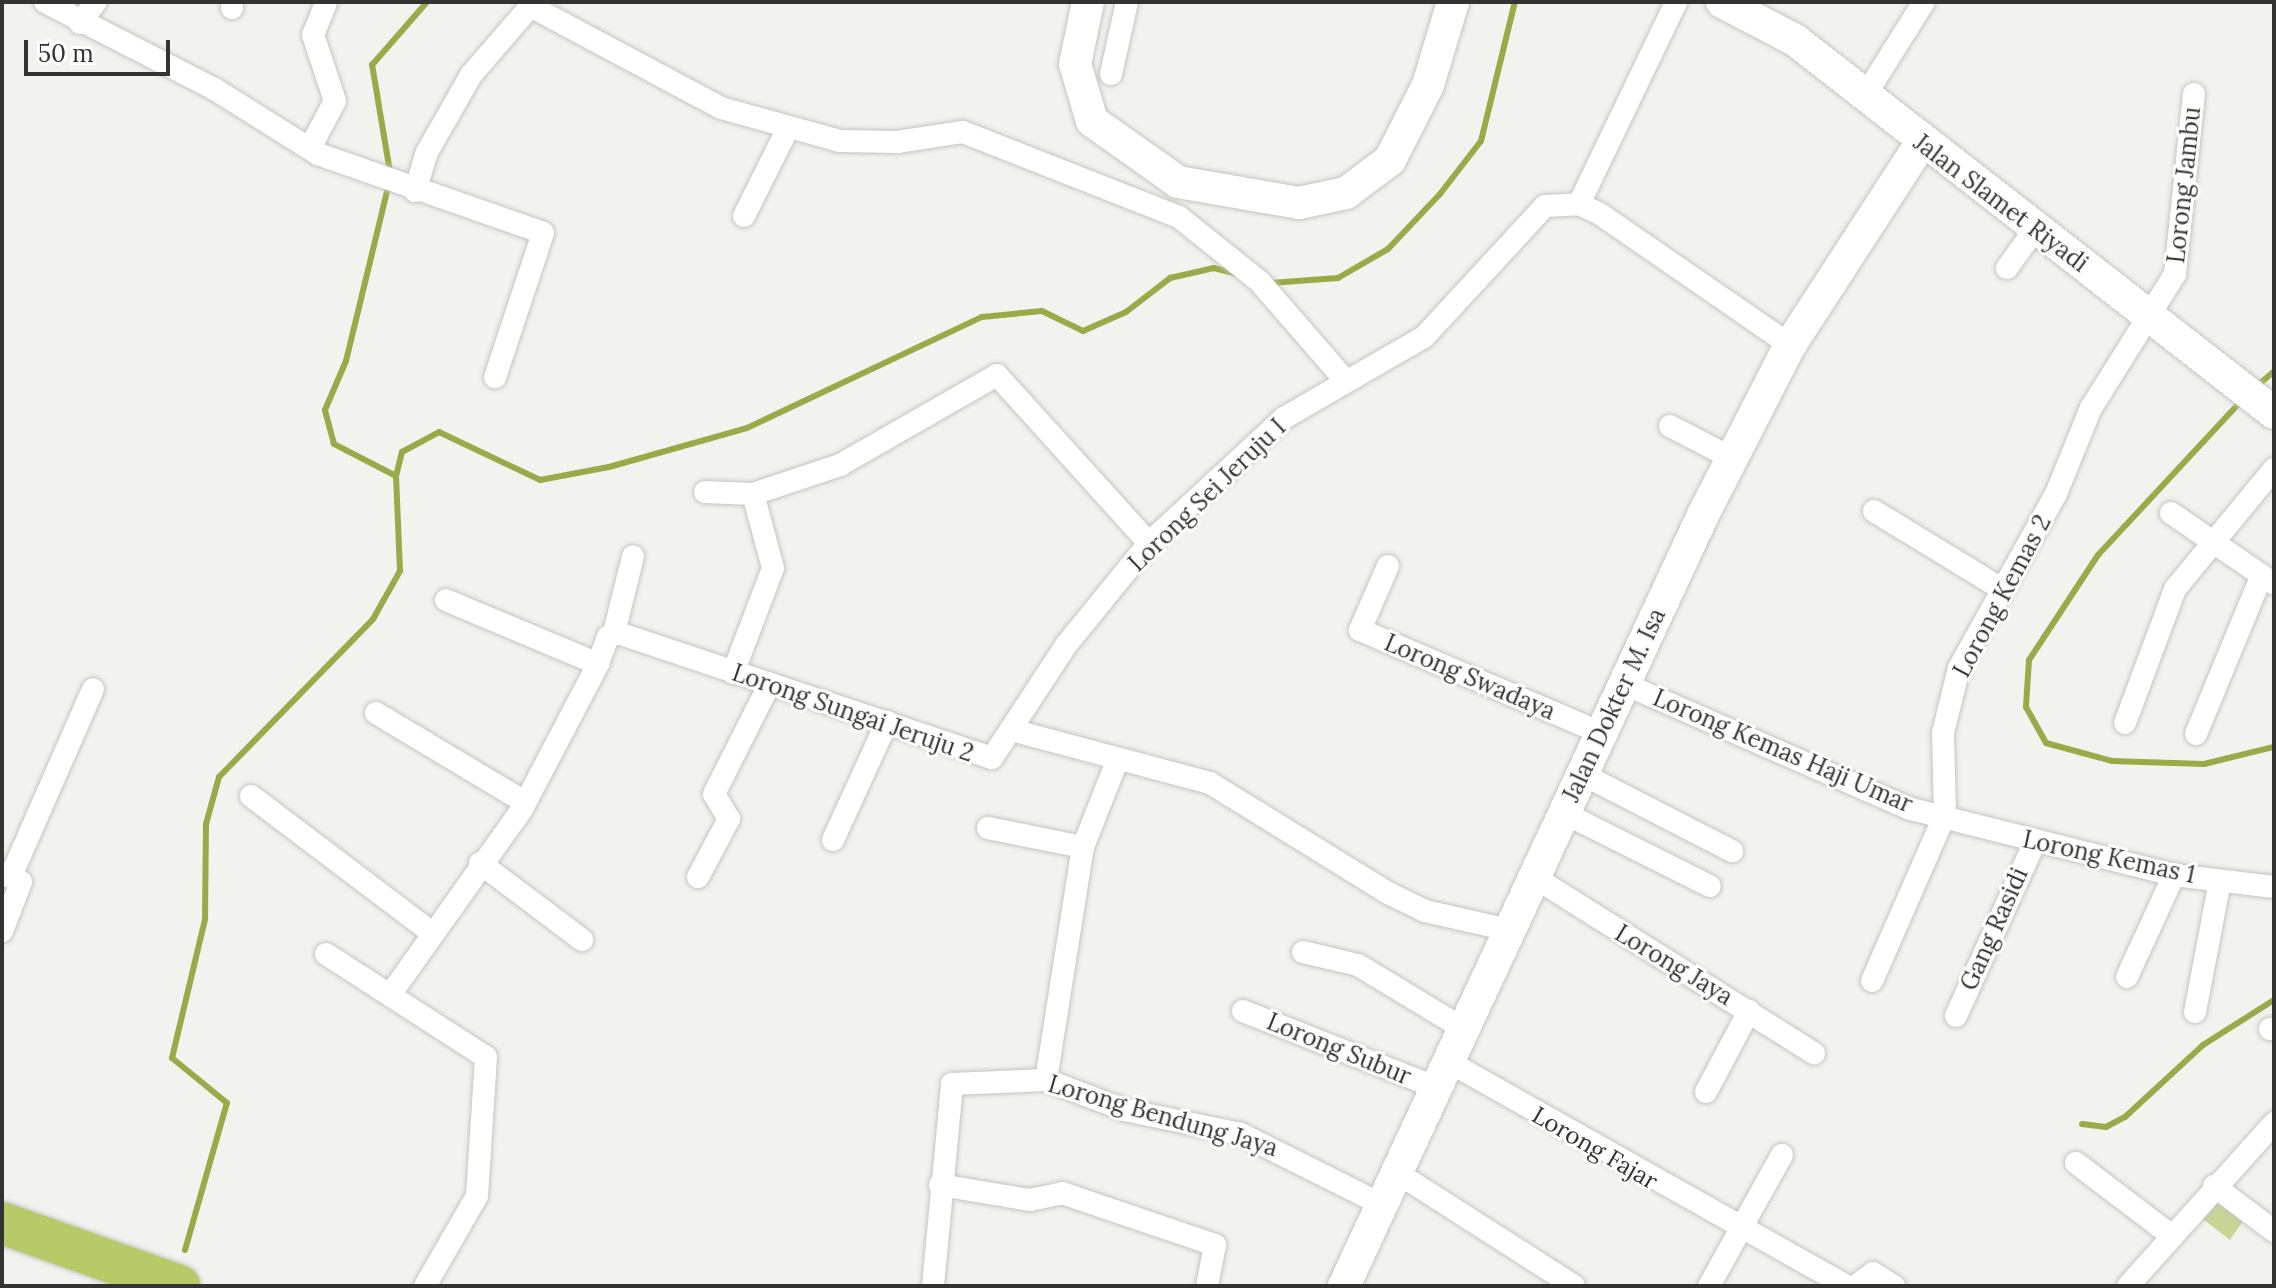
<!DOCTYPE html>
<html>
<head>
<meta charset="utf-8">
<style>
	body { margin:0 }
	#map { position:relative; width:2276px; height:1288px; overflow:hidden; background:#f2f3ee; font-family:Lora,serif }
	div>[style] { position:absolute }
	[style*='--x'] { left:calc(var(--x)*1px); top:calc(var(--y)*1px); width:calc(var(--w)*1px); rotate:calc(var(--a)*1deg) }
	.green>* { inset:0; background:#c7d595 }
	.stream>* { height:6px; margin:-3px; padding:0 3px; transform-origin:3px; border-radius:3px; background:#99ab48 }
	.roads { filter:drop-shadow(0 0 2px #c4c5c1) drop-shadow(0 0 2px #c4c5c1) }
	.street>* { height:22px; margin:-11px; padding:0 11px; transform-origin:11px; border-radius:11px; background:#fff }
	.secondary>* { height:32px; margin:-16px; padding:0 16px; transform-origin:16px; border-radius:16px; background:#fff }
	.highway>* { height:42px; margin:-21px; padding:0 21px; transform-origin:21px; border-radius:21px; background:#b6ca67 }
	span { translate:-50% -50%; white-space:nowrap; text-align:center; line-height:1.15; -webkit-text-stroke:6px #fff; paint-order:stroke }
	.street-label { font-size:24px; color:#333331 }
	.frame { position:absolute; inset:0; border:4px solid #333331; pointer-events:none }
	.scale { position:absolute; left:24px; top:40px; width:146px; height:36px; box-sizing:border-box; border:4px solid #333331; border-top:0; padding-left:10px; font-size:24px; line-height:28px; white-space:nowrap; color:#333331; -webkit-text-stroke:6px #fff; paint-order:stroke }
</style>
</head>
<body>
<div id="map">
	<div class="green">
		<div style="clip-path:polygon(2223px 1195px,2249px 1212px,2230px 1240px,2194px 1212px)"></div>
	</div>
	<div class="stream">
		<div style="--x:390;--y:172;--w:109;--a:-99.5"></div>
		<div style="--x:372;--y:65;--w:84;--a:-48.9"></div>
		<div style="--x:1270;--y:283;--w:68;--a:-4.2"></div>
		<div style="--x:1338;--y:278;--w:58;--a:-30.1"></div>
		<div style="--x:1388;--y:249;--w:76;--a:-46.6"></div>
		<div style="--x:1440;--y:194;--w:67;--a:-52.3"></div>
		<div style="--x:1481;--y:141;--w:143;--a:-76.3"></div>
		<div style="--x:2257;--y:386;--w:23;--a:-41"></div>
		<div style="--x:2243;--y:399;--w:213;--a:132.9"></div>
		<div style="--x:2098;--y:555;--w:126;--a:123.3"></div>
		<div style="--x:2029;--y:660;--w:47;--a:93.7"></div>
		<div style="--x:2026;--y:707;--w:41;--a:60.9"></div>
		<div style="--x:2046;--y:743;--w:68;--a:15.3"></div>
		<div style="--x:2112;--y:761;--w:92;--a:1.9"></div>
		<div style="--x:2204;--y:764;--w:72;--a:-13.7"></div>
		<div style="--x:396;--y:476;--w:25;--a:-76"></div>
		<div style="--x:402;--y:452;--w:42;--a:-28.4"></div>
		<div style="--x:439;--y:432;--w:112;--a:25.4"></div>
		<div style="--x:540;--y:480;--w:70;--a:-10.7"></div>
		<div style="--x:609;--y:467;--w:143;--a:-15.8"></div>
		<div style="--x:747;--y:428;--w:260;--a:-25.3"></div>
		<div style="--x:982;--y:317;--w:60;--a:-5.7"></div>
		<div style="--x:1042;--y:311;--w:46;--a:26"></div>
		<div style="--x:1083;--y:331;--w:47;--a:-23.8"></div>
		<div style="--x:1126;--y:312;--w:56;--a:-37.7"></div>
		<div style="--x:1170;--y:278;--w:45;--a:-12.8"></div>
		<div style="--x:1214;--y:268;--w:23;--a:15"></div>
		<div style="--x:2082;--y:1124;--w:24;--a:7"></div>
		<div style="--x:2106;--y:1127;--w:21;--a:-28"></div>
		<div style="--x:2125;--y:1117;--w:106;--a:-42.7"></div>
		<div style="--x:2203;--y:1045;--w:84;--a:-32.4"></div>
		<div style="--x:185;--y:1250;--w:153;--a:-74.1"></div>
		<div style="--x:227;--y:1103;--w:71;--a:-140.7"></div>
		<div style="--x:172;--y:1058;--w:143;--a:-76.6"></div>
		<div style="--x:205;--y:919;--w:95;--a:-89.4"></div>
		<div style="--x:206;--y:824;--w:49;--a:-74.5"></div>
		<div style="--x:219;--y:777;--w:221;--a:-45.7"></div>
		<div style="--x:373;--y:619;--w:55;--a:-60.6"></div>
		<div style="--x:400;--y:571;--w:95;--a:-92.4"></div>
		<div style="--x:396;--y:476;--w:70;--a:-152.7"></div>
		<div style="--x:334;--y:444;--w:35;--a:-105"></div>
		<div style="--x:325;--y:410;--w:53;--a:-66.8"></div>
		<div style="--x:346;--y:361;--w:183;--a:-76.4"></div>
	</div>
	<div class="roads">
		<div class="street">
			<div style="--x:45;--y:2;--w:192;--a:27.2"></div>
			<div style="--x:216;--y:90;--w:120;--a:32.1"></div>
			<div style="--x:318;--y:154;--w:238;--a:19.3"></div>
			<div style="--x:543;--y:233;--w:152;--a:108.4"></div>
			<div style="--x:232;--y:2;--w:6;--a:90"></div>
			<div style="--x:532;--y:7;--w:214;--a:28.1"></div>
			<div style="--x:721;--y:108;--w:123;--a:15.5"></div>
			<div style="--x:840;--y:141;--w:57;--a:1"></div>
			<div style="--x:897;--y:142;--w:67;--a:-8.6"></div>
			<div style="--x:963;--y:132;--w:232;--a:21.5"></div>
			<div style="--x:1179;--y:217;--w:104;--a:38.7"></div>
			<div style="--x:1260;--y:282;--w:128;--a:49.1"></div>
			<div style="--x:80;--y:23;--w:26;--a:-53"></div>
			<div style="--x:1111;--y:74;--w:74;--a:-77.5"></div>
			<div style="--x:1866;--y:94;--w:109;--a:-57.8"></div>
			<div style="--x:310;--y:148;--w:53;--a:-62"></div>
			<div style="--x:335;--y:101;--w:70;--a:-108.4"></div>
			<div style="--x:313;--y:35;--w:35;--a:-68"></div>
			<div style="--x:415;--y:191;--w:39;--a:-73"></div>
			<div style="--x:426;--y:154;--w:91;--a:-60.3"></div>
			<div style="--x:471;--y:75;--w:96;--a:-49.2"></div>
			<div style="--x:1579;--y:204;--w:224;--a:-64.3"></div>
			<div style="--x:744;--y:216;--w:98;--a:-63.4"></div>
			<div style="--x:2007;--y:268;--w:49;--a:-54.1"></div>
			<div style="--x:1670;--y:426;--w:70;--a:27.3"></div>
			<div style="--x:705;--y:492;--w:48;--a:2.4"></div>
			<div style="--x:753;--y:494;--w:92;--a:-18.4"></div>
			<div style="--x:840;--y:465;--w:181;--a:-29.8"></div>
			<div style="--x:997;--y:375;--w:227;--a:47.9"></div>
			<div style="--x:1874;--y:511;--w:150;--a:31.4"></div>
			<div style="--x:2171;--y:513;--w:124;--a:34.5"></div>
			<div style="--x:1388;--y:566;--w:70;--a:113.6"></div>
			<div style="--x:1360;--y:630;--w:262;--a:23.1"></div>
			<div style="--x:614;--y:633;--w:79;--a:-76.1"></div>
			<div style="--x:598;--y:664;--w:29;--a:-70"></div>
			<div style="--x:608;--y:637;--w:11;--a:-22"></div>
			<div style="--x:618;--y:633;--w:394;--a:18.5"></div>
			<div style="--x:992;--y:758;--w:136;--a:-56.7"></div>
			<div style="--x:1067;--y:644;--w:130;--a:-50.9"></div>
			<div style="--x:1149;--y:543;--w:184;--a:-42.8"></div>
			<div style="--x:1284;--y:418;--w:162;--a:-30.1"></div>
			<div style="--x:1424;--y:337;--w:178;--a:-47.3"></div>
			<div style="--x:1545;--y:206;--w:34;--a:-3"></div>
			<div style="--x:1579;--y:204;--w:23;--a:25"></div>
			<div style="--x:1600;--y:214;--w:231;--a:34.6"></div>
			<div style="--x:733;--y:673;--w:112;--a:-69.1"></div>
			<div style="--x:773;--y:568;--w:77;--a:-105.1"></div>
			<div style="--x:1622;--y:683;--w:315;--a:23.6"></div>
			<div style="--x:1911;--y:809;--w:271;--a:14.1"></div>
			<div style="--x:2174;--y:875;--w:101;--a:6.8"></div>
			<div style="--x:376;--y:713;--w:174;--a:30.9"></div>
			<div style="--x:2125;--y:723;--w:143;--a:-69.5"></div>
			<div style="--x:2175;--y:589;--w:156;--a:-50.5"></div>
			<div style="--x:1015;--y:731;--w:202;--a:14.9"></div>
			<div style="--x:1210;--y:783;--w:209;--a:31.7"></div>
			<div style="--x:1388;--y:893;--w:41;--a:25.9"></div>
			<div style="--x:1425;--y:911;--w:86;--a:12.7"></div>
			<div style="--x:2196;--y:734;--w:172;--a:-67.5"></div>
			<div style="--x:1582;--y:774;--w:169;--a:27.2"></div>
			<div style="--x:251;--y:796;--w:227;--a:37.1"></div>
			<div style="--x:1564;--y:813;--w:163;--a:26.6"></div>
			<div style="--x:988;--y:828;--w:97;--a:11.3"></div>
			<div style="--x:833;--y:840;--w:130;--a:-65.4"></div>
			<div style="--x:480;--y:863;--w:128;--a:37"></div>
			<div style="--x:2;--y:873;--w:21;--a:25"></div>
			<div style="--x:21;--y:882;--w:53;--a:111.2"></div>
			<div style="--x:11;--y:876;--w:204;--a:-66.3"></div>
			<div style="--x:698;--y:877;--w:66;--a:-61.9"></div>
			<div style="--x:729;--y:819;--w:29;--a:-121"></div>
			<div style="--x:714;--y:794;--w:122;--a:-63.2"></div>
			<div style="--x:1534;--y:877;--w:331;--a:32.2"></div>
			<div style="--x:1303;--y:952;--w:57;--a:13.3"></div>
			<div style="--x:1358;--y:965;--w:124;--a:31.1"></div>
			<div style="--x:326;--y:954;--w:190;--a:32.8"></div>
			<div style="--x:486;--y:1057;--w:139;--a:93.7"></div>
			<div style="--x:477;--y:1196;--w:104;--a:120"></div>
			<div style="--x:2127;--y:977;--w:112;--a:-65.3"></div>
			<div style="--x:1872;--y:981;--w:181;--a:-66.3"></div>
			<div style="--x:1945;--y:815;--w:82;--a:-91.4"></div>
			<div style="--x:1943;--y:733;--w:67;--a:-76.2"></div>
			<div style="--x:1959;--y:668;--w:199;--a:-60.9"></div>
			<div style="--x:2056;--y:494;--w:93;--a:-67.9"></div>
			<div style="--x:2091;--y:408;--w:158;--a:-57.9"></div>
			<div style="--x:2175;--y:274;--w:181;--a:-84"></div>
			<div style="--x:390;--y:995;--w:228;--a:-54.6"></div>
			<div style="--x:522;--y:809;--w:164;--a:-62.3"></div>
			<div style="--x:598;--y:664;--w:165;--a:-157.2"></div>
			<div style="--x:1243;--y:1011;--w:206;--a:21.6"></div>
			<div style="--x:2195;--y:1012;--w:133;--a:-79.2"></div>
			<div style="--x:1956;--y:1016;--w:191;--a:-65.6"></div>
			<div style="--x:2270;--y:1029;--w:4;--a:0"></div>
			<div style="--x:1449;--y:1062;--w:456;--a:29.4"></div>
			<div style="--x:1046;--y:1080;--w:236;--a:-81"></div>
			<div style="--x:1083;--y:847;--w:92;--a:-68.4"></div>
			<div style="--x:1706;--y:1092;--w:92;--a:-62"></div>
			<div style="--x:2076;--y:1163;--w:121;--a:37.2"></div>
			<div style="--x:1396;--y:1172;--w:211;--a:32.6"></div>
			<div style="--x:940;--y:1185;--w:91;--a:9.5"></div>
			<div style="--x:1030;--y:1200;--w:33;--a:-12"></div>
			<div style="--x:1062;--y:1193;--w:162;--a:18.8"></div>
			<div style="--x:1215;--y:1245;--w:42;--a:101"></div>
			<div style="--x:2214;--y:1186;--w:75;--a:36.9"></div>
			<div style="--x:933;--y:1286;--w:203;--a:-84.6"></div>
			<div style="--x:952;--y:1084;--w:94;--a:-2.4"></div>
			<div style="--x:1046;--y:1080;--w:85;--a:20.8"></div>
			<div style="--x:1125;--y:1110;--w:118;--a:11.7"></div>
			<div style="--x:1241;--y:1134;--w:157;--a:26.6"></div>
			<div style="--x:1709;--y:1286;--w:150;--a:-60.9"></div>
			<div style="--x:1856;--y:1286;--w:21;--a:-37"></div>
			<div style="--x:1873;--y:1273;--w:25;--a:32"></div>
			<div style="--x:2128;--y:1286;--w:219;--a:-48.1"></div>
		</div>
		<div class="secondary">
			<div style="--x:1088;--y:2;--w:63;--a:101.8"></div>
			<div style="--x:1075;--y:64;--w:59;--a:73.4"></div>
			<div style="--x:1092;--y:121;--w:105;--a:35.3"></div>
			<div style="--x:1178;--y:182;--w:123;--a:9.8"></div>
			<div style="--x:1299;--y:203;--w:48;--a:-12"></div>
			<div style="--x:1346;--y:193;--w:55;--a:-36.9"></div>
			<div style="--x:1390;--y:160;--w:84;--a:-63.1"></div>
			<div style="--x:1428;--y:85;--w:87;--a:-73.2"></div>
			<div style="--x:1722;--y:2;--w:82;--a:27.5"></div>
			<div style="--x:1795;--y:40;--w:607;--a:37.91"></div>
			<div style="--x:1344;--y:1286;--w:850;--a:-65.03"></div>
			<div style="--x:1703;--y:515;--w:191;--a:-62.9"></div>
			<div style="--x:1790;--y:345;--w:241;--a:-57"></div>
		</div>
		<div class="highway">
			<div style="--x:2;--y:1223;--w:188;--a:19.6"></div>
		</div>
	</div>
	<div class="street-label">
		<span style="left:2184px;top:185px;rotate:-84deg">Lorong Jambu</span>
		<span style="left:2001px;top:203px;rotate:37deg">Jalan Slamet Riyadi</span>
		<span style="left:1207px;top:495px;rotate:-44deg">Lorong Sei Jeruju I</span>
		<span style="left:2002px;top:596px;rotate:-62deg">Lorong Kemas 2</span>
		<span style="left:1470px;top:677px;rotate:23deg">Lorong Swadaya</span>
		<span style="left:1614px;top:705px;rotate:-65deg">Jalan Dokter M. Isa</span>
		<span style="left:853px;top:713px;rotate:19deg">Lorong Sungai Jeruju 2</span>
		<span style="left:1783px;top:751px;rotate:23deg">Lorong Kemas Haji Umar</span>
		<span style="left:2109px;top:857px;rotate:12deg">Lorong Kemas 1</span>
		<span style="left:1994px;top:929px;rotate:-66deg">Gang Rasidi</span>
		<span style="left:1674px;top:965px;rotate:31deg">Lorong Jaya</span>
		<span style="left:1339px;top:1049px;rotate:22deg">Lorong Subur</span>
		<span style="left:1163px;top:1116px;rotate:16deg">Lorong Bendung Jaya</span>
		<span style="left:1595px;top:1148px;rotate:30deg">Lorong Fajar</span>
	</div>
	<div class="frame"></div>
	<div class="scale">50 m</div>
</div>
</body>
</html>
